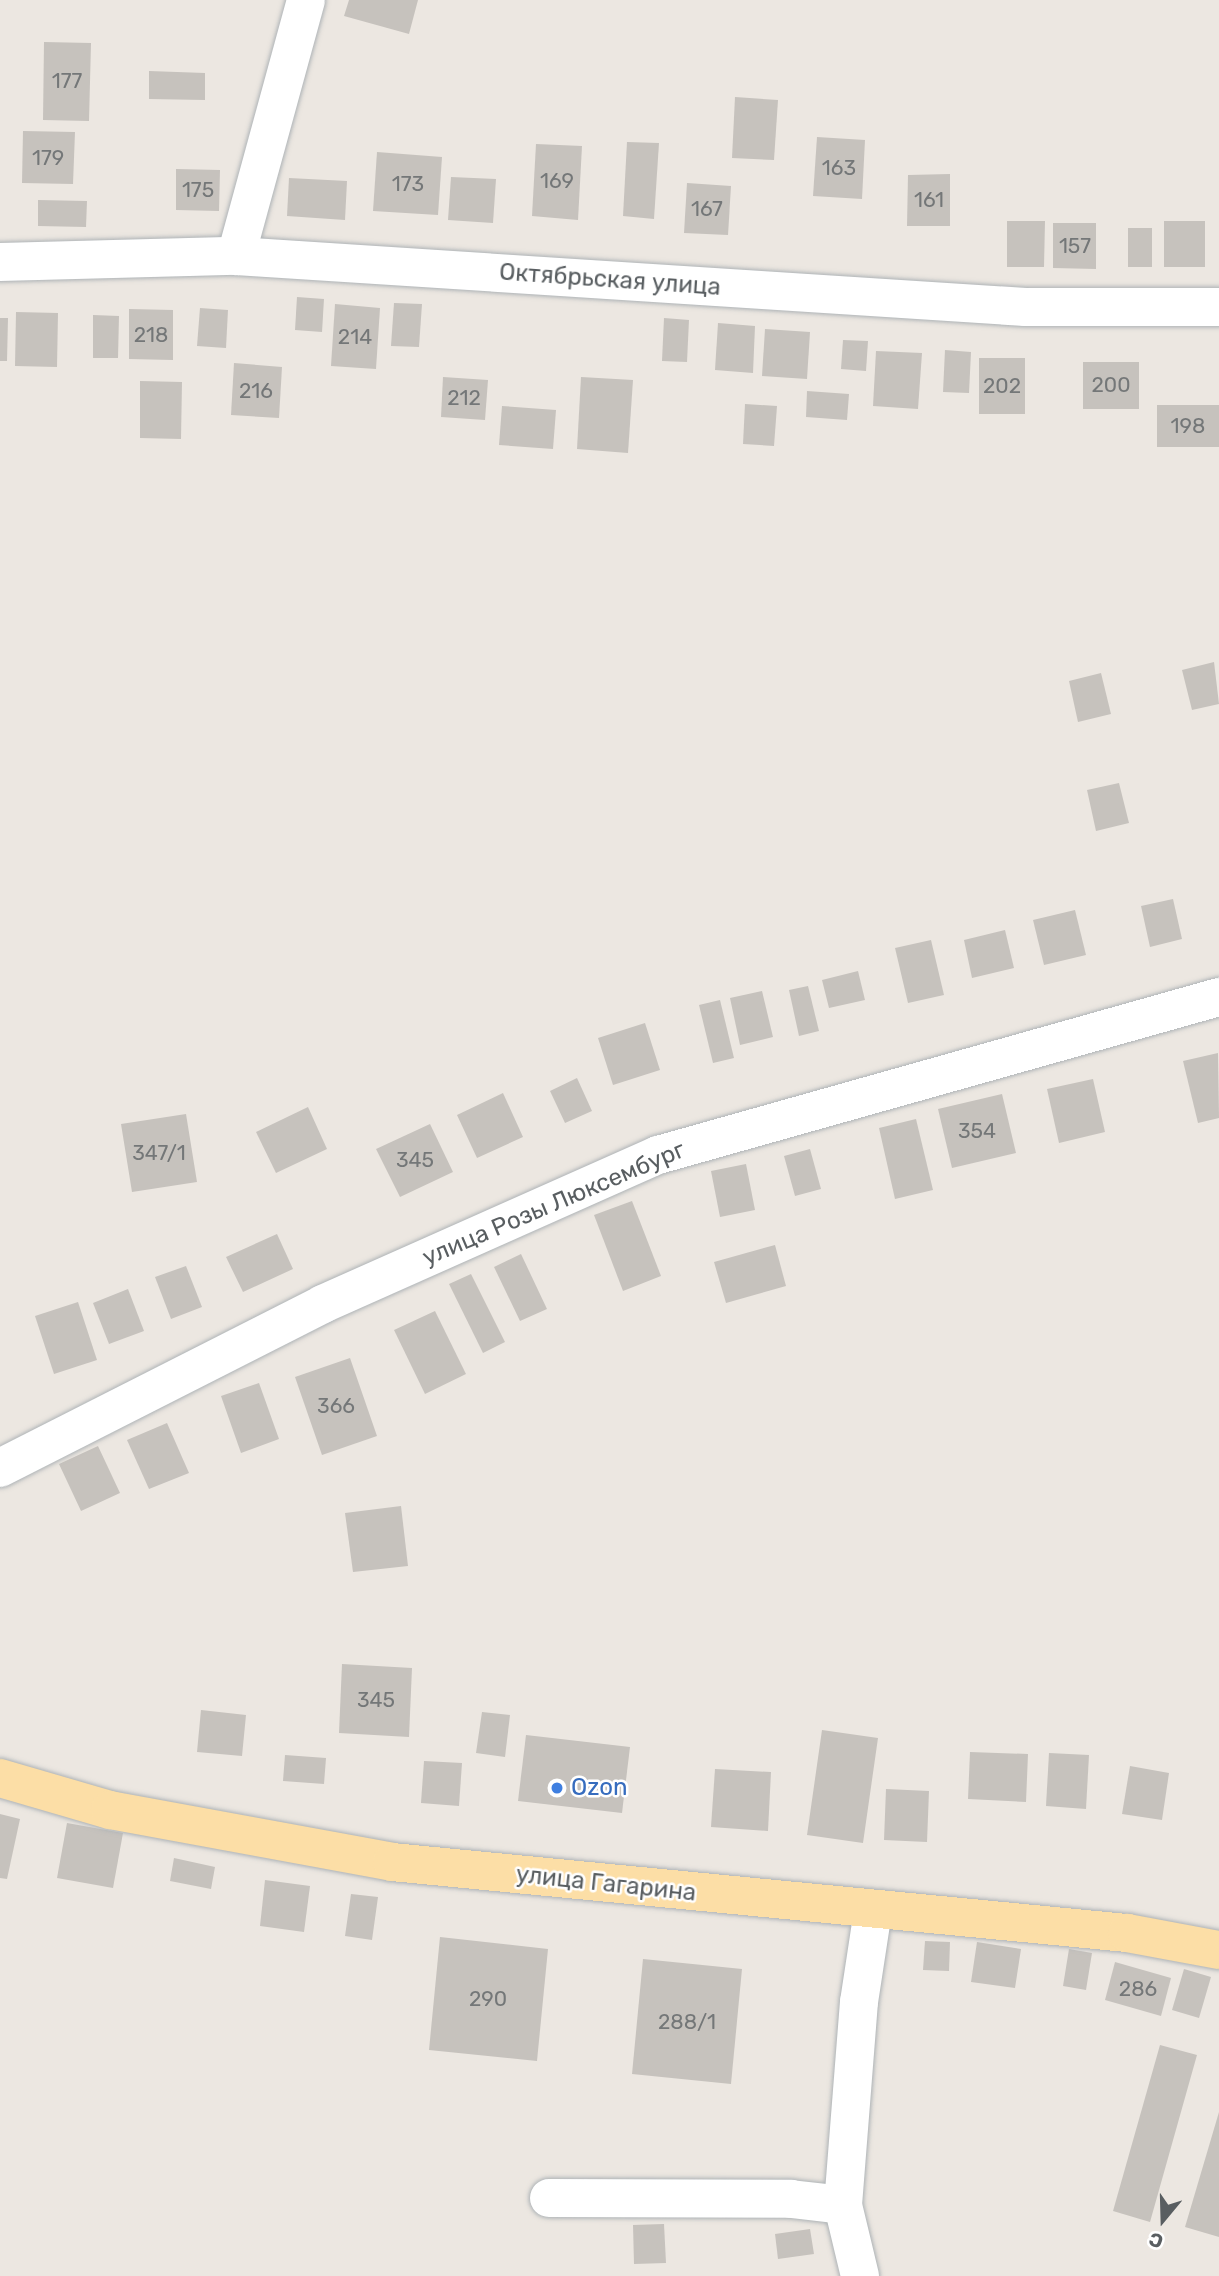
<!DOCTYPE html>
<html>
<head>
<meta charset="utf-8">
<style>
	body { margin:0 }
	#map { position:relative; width:1219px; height:2276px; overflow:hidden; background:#ece7e1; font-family:Rubik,sans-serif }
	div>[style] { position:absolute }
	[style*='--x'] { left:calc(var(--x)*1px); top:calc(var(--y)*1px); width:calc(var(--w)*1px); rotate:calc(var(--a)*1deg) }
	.building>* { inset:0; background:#c6c2bd }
	.roads { filter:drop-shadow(0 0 2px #aeb3b6) drop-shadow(0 0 2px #aeb3b6) }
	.minor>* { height:38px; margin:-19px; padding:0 19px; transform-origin:19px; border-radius:19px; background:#fff }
	.major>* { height:38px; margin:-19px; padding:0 19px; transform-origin:19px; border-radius:19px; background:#fcdea6 }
	.dots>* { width:19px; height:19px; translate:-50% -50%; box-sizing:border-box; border:4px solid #fff; border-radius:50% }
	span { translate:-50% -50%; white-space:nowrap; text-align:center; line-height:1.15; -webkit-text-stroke:5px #fff; paint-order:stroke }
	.number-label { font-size:21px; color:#747778 }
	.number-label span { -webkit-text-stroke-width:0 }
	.street-label { font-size:24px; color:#595e61 }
	.shop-label { font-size:24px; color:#366cbe }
	.left { translate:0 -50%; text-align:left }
	.north { position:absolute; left:1128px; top:2185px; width:70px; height:70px; -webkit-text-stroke:5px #fff; paint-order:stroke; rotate:199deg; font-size:19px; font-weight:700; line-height:28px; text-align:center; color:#595e61 }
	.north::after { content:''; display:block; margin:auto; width:24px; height:32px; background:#595e61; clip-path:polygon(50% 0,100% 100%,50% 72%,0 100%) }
</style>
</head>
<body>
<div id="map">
	<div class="building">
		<div style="clip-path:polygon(349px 0,418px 0,409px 34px,344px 16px)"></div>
		<div style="clip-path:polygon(44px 42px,91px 43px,89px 121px,43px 120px)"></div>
		<div style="clip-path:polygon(149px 71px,205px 73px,205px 100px,149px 99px)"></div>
		<div style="clip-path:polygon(735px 97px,778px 100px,774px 160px,732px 158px)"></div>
		<div style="clip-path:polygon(23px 131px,75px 132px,73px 184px,22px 183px)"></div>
		<div style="clip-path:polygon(817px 137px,865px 140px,862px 199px,813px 196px)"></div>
		<div style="clip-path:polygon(627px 142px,659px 143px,654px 219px,623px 216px)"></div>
		<div style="clip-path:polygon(536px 144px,582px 146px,578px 220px,532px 216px)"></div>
		<div style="clip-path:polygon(377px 152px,442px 157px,438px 215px,373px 211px)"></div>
		<div style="clip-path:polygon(176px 169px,220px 170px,219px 211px,176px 210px)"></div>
		<div style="clip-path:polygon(950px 174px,950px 226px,907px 226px,908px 175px)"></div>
		<div style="clip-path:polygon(451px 177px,496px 179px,493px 223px,448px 220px)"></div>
		<div style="clip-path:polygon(289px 178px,347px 181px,345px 220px,287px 216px)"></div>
		<div style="clip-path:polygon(687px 183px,731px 186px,728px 235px,684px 233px)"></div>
		<div style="clip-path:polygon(38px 200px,87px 201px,86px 227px,38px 226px)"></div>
		<div style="clip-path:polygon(1007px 221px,1045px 221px,1044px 267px,1007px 267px)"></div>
		<div style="clip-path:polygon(1164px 221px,1205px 221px,1205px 267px,1164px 267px)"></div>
		<div style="clip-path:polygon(1053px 223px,1096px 223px,1096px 269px,1053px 268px)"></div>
		<div style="clip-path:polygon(1128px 228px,1152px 228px,1152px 267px,1128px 267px)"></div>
		<div style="clip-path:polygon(297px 297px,324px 299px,322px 332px,295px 330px)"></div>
		<div style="clip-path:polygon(394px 303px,422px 304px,419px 347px,391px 346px)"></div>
		<div style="clip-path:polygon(335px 304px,380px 308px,376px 369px,331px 366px)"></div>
		<div style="clip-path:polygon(200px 308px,228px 310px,226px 348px,197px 346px)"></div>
		<div style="clip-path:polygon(129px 309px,173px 310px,173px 360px,129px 359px)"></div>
		<div style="clip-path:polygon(16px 312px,58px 313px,57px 367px,15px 366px)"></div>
		<div style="clip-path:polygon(93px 315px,119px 316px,118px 358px,93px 358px)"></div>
		<div style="clip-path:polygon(0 318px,8px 318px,7px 361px,0 361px)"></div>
		<div style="clip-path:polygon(664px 318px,689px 320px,687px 362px,662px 361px)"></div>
		<div style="clip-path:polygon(718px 323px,755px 326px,753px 373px,715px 370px)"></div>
		<div style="clip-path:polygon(765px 329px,810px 332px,807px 379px,762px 376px)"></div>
		<div style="clip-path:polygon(843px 340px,868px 341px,866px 371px,841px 369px)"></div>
		<div style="clip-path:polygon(945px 350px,971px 352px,969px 393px,943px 392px)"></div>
		<div style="clip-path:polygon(876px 351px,922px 353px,918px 409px,873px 406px)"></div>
		<div style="clip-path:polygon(979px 358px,1025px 358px,1025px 414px,979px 414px)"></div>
		<div style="clip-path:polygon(1083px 362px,1139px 362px,1139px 409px,1083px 409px)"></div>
		<div style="clip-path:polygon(234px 363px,282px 367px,279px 418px,231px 415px)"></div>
		<div style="clip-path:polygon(443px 377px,488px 380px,485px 420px,441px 417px)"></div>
		<div style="clip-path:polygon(581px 377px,633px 380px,628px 453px,577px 449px)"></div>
		<div style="clip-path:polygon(140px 381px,182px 382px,181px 439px,140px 438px)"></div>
		<div style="clip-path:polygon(807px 391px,849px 394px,847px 420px,806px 417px)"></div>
		<div style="clip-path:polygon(745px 404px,777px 406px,774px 446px,743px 444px)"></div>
		<div style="clip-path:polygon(1157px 405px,1219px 405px,1219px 447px,1157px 447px)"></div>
		<div style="clip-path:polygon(502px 406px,556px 410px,553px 449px,499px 445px)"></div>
		<div style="clip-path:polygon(1214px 662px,1219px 704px,1192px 710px,1182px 670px)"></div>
		<div style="clip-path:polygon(1101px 673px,1111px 714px,1078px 722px,1069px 681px)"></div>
		<div style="clip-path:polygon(1119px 783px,1129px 823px,1096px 831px,1087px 790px)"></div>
		<div style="clip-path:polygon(1173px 899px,1182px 939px,1150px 947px,1141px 906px)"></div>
		<div style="clip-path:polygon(1075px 910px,1086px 955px,1044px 965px,1033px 920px)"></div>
		<div style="clip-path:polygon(1005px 930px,1014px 968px,972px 978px,964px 940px)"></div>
		<div style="clip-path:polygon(931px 940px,944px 995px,908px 1003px,895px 948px)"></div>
		<div style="clip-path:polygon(858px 971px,865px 1000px,829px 1008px,822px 980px)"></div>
		<div style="clip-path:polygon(808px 986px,819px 1031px,799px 1036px,789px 990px)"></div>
		<div style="clip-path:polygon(762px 991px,773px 1037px,740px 1045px,730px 998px)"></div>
		<div style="clip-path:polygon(720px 1000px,734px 1058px,713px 1063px,699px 1005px)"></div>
		<div style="clip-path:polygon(645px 1023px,660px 1070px,613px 1085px,598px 1038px)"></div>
		<div style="clip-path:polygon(1218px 1053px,1219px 1118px,1198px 1123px,1183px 1061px)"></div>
		<div style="clip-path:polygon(577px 1078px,592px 1111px,565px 1123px,550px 1091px)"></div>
		<div style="clip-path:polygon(1093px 1079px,1105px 1132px,1059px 1143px,1047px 1089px)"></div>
		<div style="clip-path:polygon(503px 1093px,523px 1137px,477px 1158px,457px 1115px)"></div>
		<div style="clip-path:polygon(1002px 1094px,1016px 1153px,952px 1168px,938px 1109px)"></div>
		<div style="clip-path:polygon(308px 1107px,327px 1149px,276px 1173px,256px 1132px)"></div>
		<div style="clip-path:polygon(186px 1114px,197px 1182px,132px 1192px,121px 1124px)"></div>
		<div style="clip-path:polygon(916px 1119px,933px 1190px,895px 1199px,879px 1128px)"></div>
		<div style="clip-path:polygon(430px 1124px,453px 1172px,400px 1197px,376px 1149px)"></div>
		<div style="clip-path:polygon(810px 1149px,821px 1189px,795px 1196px,784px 1156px)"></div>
		<div style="clip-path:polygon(746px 1164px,755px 1210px,720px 1217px,711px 1171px)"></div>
		<div style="clip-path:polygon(632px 1201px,661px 1276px,623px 1291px,594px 1215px)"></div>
		<div style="clip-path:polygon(277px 1234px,293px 1269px,243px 1292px,226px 1257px)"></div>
		<div style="clip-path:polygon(775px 1245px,786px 1286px,726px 1303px,714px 1262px)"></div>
		<div style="clip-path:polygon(521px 1254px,547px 1309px,520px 1321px,494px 1267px)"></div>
		<div style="clip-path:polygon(186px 1266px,202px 1307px,171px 1319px,155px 1277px)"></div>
		<div style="clip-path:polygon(471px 1274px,505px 1342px,483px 1353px,449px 1284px)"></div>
		<div style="clip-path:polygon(128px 1289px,144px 1331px,109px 1344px,93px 1303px)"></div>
		<div style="clip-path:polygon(78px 1302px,97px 1360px,54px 1374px,35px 1316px)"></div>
		<div style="clip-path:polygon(435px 1311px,466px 1374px,425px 1394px,394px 1330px)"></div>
		<div style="clip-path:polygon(350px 1358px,377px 1436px,322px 1455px,295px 1377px)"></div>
		<div style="clip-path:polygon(259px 1383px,279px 1439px,241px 1453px,221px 1396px)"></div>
		<div style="clip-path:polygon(167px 1423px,189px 1473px,149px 1489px,127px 1440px)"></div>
		<div style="clip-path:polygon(98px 1446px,120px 1493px,81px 1511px,59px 1464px)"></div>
		<div style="clip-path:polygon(401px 1506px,408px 1566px,353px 1572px,345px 1513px)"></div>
		<div style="clip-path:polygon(342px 1664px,412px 1668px,409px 1737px,339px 1733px)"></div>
		<div style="clip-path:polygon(201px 1710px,246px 1715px,242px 1756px,197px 1752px)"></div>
		<div style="clip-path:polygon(482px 1712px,510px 1715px,505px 1757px,476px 1753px)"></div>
		<div style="clip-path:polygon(822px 1730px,878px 1738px,863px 1843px,807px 1835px)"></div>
		<div style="clip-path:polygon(526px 1735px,630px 1747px,622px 1813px,518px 1801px)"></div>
		<div style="clip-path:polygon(970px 1752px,1028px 1754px,1026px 1802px,968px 1799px)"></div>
		<div style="clip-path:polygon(1049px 1753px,1089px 1755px,1086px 1809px,1046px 1806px)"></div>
		<div style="clip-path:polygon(285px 1755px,326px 1758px,324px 1784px,283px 1781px)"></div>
		<div style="clip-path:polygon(424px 1761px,462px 1763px,459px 1806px,421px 1803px)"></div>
		<div style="clip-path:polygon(1130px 1766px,1169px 1773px,1162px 1820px,1122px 1814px)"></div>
		<div style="clip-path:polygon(715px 1769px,771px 1772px,768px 1831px,711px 1827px)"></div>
		<div style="clip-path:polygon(886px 1789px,929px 1791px,927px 1842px,884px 1840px)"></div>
		<div style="clip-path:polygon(0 1814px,20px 1819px,7px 1879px,0 1878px)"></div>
		<div style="clip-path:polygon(67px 1823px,123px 1833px,113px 1888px,57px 1878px)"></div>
		<div style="clip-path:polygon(174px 1858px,215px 1867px,211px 1889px,170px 1881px)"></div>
		<div style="clip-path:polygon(265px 1880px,310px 1886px,304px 1932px,260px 1926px)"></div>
		<div style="clip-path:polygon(351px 1894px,378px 1897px,372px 1940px,345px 1936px)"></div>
		<div style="clip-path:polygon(440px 1937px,548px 1949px,537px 2061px,429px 2050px)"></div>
		<div style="clip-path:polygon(925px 1941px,950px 1942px,949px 1971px,923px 1970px)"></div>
		<div style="clip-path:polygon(977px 1942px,1021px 1949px,1015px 1988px,971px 1982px)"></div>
		<div style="clip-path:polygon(1069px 1949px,1092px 1953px,1086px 1990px,1063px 1986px)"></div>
		<div style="clip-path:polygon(643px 1959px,742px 1969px,731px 2084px,632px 2074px)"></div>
		<div style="clip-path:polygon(1115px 1962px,1171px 1978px,1161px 2016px,1105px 2000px)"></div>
		<div style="clip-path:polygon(1184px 1969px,1211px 1977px,1199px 2018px,1172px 2010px)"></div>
		<div style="clip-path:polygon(1160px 2045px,1197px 2055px,1150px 2222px,1113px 2211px)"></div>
		<div style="clip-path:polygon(1219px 2112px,1219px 2237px,1185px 2227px)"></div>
		<div style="clip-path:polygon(664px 2224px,666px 2263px,634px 2264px,633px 2225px)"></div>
		<div style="clip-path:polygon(810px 2229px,814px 2254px,778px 2259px,775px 2234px)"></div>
	</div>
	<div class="roads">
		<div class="minor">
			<div style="--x:236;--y:256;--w:265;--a:-74.7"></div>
			<div style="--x:0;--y:262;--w:236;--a:-1.5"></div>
			<div style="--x:236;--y:256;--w:791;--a:3.7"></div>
			<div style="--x:1025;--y:307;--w:194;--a:0"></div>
			<div style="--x:0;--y:1468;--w:362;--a:-26.9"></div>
			<div style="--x:323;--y:1304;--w:367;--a:-24"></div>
			<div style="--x:658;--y:1155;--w:583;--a:-15.73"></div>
			<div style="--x:549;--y:2198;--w:242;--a:0.2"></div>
			<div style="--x:791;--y:2199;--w:52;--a:6.6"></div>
			<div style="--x:860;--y:2276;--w:73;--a:-103.5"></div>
			<div style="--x:843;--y:2205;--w:204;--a:-85.5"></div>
			<div style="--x:859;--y:2002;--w:92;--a:-81.3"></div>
		</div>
		<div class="major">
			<div style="--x:0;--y:1778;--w:115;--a:16.2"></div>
			<div style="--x:110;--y:1810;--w:287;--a:10.4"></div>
			<div style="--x:392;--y:1862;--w:738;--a:5.52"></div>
			<div style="--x:1127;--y:1933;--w:94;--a:10.5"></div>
		</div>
	</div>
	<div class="dots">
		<div style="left:557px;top:1788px;background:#3f7fe0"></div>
	</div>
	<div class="number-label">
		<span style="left:67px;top:81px">177</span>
		<span style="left:48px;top:158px">179</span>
		<span style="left:839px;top:168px">163</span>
		<span style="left:557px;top:181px">169</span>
		<span style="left:408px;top:184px">173</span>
		<span style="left:198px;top:190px">175</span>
		<span style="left:929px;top:200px">161</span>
		<span style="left:707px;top:209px">167</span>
		<span style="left:1075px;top:246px">157</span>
		<span style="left:151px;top:335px">218</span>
		<span style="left:355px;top:337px">214</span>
		<span style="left:1111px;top:385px">200</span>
		<span style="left:1002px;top:386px">202</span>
		<span style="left:256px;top:391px">216</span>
		<span style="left:464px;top:398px">212</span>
		<span style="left:1188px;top:426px">198</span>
		<span style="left:977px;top:1131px">354</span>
		<span style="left:159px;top:1153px">347/1</span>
		<span style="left:415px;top:1160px">345</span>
		<span style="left:336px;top:1406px">366</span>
		<span style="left:376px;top:1700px">345</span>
		<span style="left:1138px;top:1989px">286</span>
		<span style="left:488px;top:1999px">290</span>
		<span style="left:687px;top:2022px">288/1</span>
	</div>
	<div class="street-label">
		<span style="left:610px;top:280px;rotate:4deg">Октябрьская улица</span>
		<span style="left:554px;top:1204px;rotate:-23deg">улица Розы Люксембург</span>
		<span style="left:606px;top:1884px;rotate:6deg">улица Гагарина</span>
	</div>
	<div class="shop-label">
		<span class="left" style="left:571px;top:1788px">Ozon</span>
	</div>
	<div class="north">С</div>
</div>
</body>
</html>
